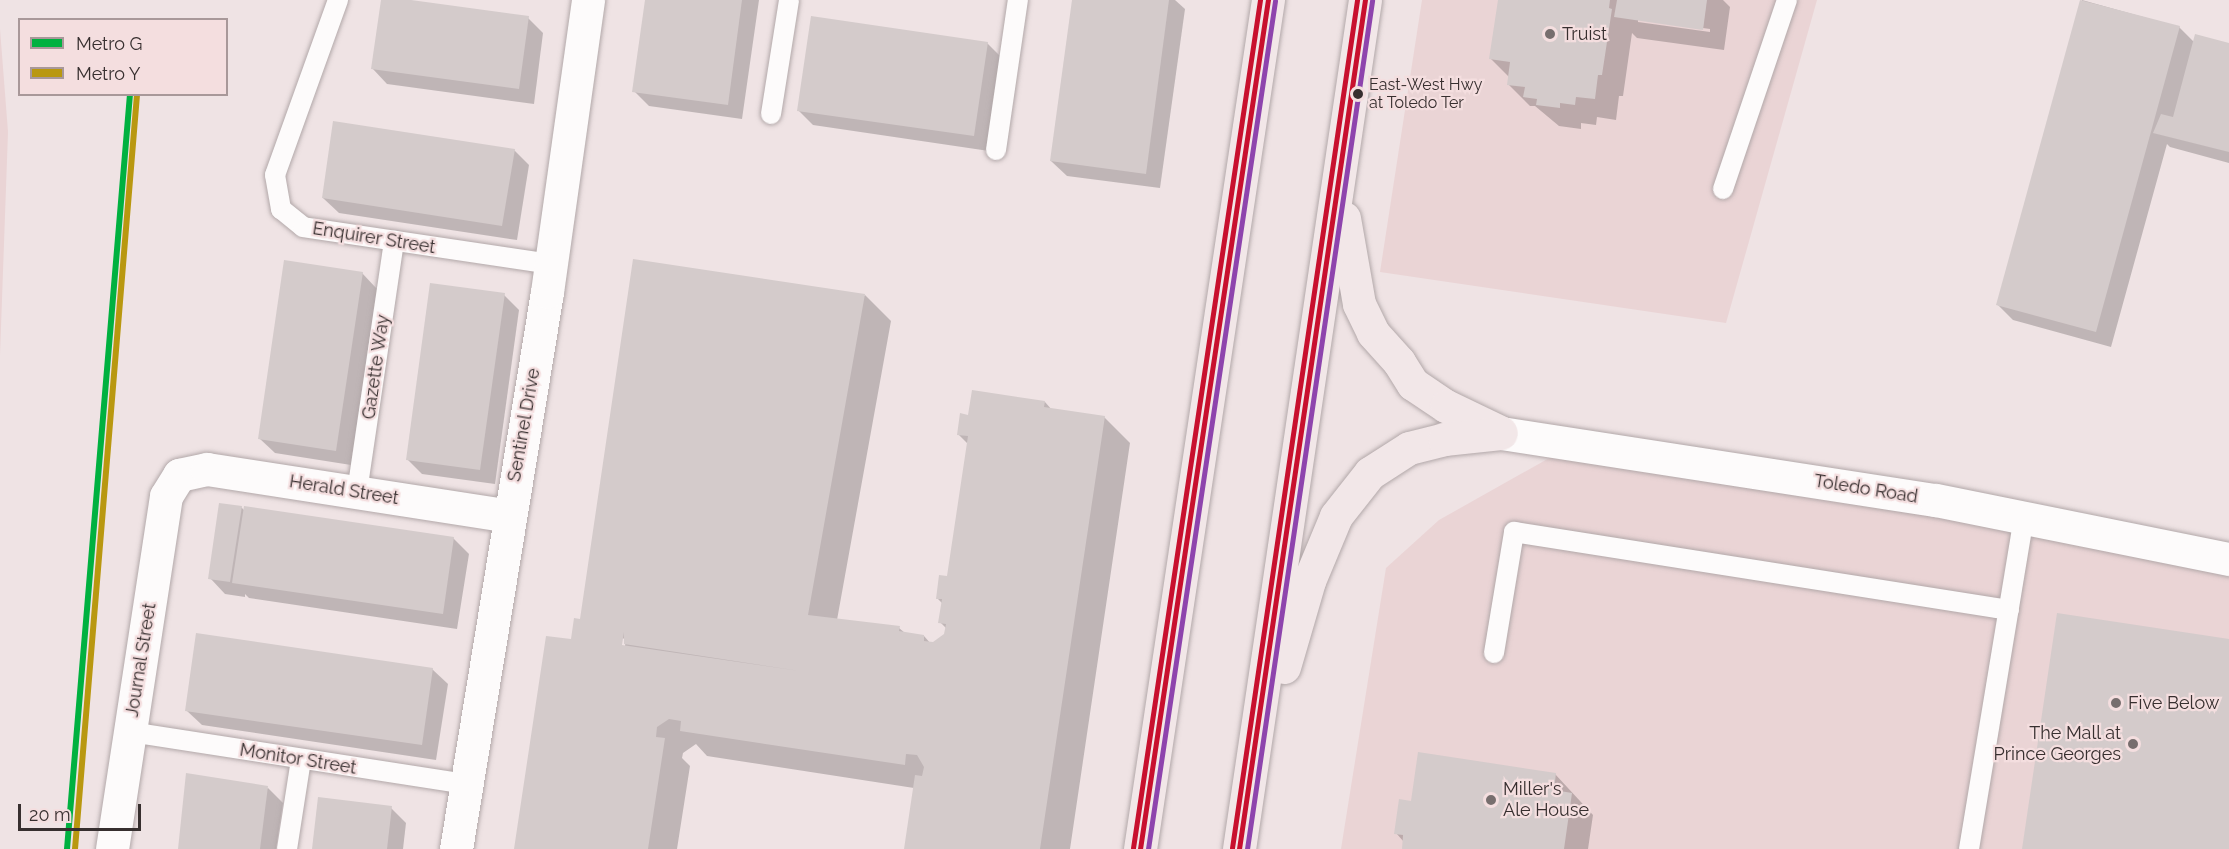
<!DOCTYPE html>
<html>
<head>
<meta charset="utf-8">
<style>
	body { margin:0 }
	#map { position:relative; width:2229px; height:849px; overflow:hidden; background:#efe3e4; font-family:Raleway,sans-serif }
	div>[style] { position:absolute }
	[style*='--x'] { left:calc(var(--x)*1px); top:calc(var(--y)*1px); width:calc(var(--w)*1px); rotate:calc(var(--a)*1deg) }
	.built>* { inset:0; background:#ead4d5 }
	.shadow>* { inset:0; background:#0003 }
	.building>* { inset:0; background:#d4cbcb }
	.roads { filter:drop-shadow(0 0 2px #b2a8a9) drop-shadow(0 0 2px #b2a8a9) }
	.service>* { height:20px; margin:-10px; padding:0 10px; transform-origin:10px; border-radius:10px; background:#fdfbfb }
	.minor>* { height:33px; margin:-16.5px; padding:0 16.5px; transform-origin:16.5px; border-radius:16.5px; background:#fdfbfb }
	.primary>* { height:33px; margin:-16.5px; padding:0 16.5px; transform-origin:16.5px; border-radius:16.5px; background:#f2e7e8 }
	.bus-1>* { height:4.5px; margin:-2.25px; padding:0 2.25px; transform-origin:2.25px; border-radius:2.25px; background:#c8102e }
	.bus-2>* { height:4.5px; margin:-2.25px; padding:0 2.25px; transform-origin:2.25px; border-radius:2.25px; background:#8e44ad }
	.bus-3>* { height:4.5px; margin:-2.25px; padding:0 2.25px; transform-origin:2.25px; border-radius:2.25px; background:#c8102e }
	.metro-1>* { height:6px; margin:-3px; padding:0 3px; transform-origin:3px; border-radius:3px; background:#00b140 }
	.metro-2>* { height:6px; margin:-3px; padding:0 3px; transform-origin:3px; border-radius:3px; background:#b99810 }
	.dots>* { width:16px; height:16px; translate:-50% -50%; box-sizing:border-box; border:3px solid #f4dedf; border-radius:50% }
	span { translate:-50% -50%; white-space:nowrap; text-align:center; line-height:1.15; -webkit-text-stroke:4.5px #f4dedf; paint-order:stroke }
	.bus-label { font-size:16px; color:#372f2f }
	.left { translate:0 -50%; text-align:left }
	.poi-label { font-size:18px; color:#372f2f }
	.right { translate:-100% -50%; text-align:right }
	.street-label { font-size:18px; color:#372f2f }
	.legend { position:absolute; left:18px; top:18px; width:210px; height:78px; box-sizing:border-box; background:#f4dedf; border:2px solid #a89899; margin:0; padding:8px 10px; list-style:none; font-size:18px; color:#372f2f }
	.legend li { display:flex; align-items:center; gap:12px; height:30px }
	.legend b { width:30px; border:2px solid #a89899 }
	.scale { position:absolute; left:18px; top:804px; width:123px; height:27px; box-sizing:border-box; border:3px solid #372f2f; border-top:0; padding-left:8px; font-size:18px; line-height:21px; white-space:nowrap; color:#372f2f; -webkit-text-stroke:4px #f4dedf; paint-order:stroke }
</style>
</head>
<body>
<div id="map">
	<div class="built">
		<div style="clip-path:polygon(1422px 0,1817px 0,1726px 323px,1380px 272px)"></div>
		<div style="clip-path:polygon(0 29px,8px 132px,0 355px)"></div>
		<div style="clip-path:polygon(1576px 443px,2229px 560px,2229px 849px,1341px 849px,1386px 568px,1439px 520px)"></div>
	</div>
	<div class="shadow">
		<div style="clip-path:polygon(382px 0,528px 18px,543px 33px,534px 104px,387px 84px,372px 68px)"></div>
		<div style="clip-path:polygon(647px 0,759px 0,742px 119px,649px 106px,634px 91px)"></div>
		<div style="clip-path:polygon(1073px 0,1175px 0,1185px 9px,1160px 188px,1067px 176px,1051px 161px)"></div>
		<div style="clip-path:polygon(evenodd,1499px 0,1723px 0,1730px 7px,1724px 50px,1637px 38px,1632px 33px,1623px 96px,1619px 96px,1616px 120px,1597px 117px,1596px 125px,1581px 123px,1581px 129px,1559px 126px,1535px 106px,1530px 106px,1508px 84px,1509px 77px,1491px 59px,1499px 0,1638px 19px,1710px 29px,1710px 32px,1638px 22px,1638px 19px)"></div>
		<div style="clip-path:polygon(2082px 0,2179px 27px,2194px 42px,2229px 45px,2229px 163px,2170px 147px,2167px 144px,2111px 347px,2013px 320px,1998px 305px)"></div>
		<div style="clip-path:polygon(987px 43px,1002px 58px,989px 151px,813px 125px,798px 110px)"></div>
		<div style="clip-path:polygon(514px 150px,529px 165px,517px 240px,339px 213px,323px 198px)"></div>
		<div style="clip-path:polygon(362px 273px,377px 289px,351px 465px,275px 453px,259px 438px)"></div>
		<div style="clip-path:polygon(504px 295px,519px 310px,495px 484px,422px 474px,407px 459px)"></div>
		<div style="clip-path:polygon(evenodd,865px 295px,891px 321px,837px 620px,899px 628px,905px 633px,924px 636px,931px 644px,946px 635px,947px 629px,940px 622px,943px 604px,937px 598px,949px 578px,968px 444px,958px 434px,970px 416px,1045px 402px,1052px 410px,1104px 417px,1130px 443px,1070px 849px,905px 849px,914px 788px,707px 756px,696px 744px,683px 753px,682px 758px,690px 766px,677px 849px,516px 849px,572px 641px,581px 621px,865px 295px,621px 638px,626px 639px,624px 653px,623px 653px,621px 638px)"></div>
		<div style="clip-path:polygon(241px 507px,245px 511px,453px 538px,469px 554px,457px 629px,249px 598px,245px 594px,245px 597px,225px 594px,210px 578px)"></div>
		<div style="clip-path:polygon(432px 669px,448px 684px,436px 760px,202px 725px,186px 710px)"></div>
		<div style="clip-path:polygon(1555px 774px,1593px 815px,1588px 849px,1403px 849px,1404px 842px,1396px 833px,1412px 803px)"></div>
		<div style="clip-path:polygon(268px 788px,283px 803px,276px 849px,178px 849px)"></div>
		<div style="clip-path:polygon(391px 808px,406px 823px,403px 849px,313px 849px)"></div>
	</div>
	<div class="building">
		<div style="clip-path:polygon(381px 0,411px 0,529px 16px,519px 89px,371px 69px)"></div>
		<div style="clip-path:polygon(645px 0,742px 0,728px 105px,632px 92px)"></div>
		<div style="clip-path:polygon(1072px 0,1169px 0,1146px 174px,1050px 161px)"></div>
		<div style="clip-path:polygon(1498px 0,1610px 0,1609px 8px,1612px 9px,1602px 75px,1598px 75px,1595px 99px,1576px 97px,1575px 105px,1560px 103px,1560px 108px,1536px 105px,1537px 99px,1523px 97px,1525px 87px,1507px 85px,1510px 62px,1489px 59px)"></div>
		<div style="clip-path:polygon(1617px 0,1707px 0,1703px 30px,1614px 17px)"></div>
		<div style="clip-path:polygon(2080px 0,2180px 26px,2096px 332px,1996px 305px)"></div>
		<div style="clip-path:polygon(811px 16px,988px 42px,974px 136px,797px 111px)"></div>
		<div style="clip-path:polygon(2195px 34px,2229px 43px,2229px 152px,2153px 133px,2161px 114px,2173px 117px)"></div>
		<div style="clip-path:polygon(333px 121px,515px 149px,502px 226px,322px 198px)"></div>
		<div style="clip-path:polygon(evenodd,633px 259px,865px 294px,808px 615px,900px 626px,899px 631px,924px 635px,924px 641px,933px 642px,944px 634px,946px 624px,938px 623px,942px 599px,936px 599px,939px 575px,947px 576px,968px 436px,957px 435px,960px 413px,968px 415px,972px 390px,1045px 401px,1044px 407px,1105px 416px,1040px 849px,904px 849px,915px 775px,922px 776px,924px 767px,917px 755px,906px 754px,905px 765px,680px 731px,681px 721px,669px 719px,657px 727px,656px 737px,665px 738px,648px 849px,514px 849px,546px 636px,571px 639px,574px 618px,580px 619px,633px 259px,624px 632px,624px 644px,800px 671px,622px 645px,624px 632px)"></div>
		<div style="clip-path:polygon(284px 260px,363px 272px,336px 451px,258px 439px)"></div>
		<div style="clip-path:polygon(430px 283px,505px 293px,480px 470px,406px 460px)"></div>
		<div style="clip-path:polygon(219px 503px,242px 506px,230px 582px,208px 579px)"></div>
		<div style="clip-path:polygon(244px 506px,454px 537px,443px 614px,232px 583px)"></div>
		<div style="clip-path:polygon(2057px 613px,2229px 639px,2229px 849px,2022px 849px)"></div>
		<div style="clip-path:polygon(196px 633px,433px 668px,422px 745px,185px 711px)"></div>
		<div style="clip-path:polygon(1418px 752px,1556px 773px,1554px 790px,1572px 793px,1564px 849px,1402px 849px,1403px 835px,1394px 834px,1399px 799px,1411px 801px)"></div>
		<div style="clip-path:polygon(186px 773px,268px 786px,260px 849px,178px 849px)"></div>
		<div style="clip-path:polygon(318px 797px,392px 806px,387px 849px,312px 849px)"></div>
	</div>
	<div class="roads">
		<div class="service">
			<div style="--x:338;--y:0;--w:186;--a:109.8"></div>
			<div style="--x:275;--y:175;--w:35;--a:80"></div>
			<div style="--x:281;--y:209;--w:28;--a:39"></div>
			<div style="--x:303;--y:227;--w:250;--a:8.5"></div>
			<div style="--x:771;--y:114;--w:115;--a:-81"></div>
			<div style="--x:996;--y:150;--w:152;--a:-81.7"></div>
			<div style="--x:1723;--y:189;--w:200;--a:-71.3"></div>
			<div style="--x:357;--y:492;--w:254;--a:-81.6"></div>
			<div style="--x:1494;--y:653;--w:123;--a:-80.6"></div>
			<div style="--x:1514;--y:532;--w:501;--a:8.95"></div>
			<div style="--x:130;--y:732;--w:339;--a:8.8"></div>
			<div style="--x:287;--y:849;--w:90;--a:-81.1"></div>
			<div style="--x:1969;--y:849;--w:336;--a:-80.6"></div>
		</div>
		<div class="minor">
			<div style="--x:1501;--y:433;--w:440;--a:8.8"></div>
			<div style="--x:1936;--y:500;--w:299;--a:11.4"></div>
			<div style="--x:112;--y:849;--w:357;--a:-81.3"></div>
			<div style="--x:166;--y:496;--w:25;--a:-58"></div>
			<div style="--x:179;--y:475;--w:29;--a:-12"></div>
			<div style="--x:207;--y:469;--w:306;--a:8.8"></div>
			<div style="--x:456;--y:849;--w:564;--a:-80.72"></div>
			<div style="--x:547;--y:292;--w:295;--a:-82"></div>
		</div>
		<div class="primary">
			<div style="--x:1344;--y:218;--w:87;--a:80.1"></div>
			<div style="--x:1359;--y:304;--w:32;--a:64"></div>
			<div style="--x:1373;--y:333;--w:39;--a:48"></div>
			<div style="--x:1399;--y:362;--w:26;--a:58"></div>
			<div style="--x:1413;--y:384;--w:40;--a:34"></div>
			<div style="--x:1446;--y:406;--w:60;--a:25.7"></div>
			<div style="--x:1284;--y:667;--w:90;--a:-73.8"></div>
			<div style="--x:1309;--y:581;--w:70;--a:-67.4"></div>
			<div style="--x:1336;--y:516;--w:55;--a:-51.7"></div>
			<div style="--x:1370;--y:473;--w:46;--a:-32.7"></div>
			<div style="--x:1409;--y:448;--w:36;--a:-14"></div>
			<div style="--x:1444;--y:439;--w:57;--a:-6"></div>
			<div style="--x:1140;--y:849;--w:859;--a:-81.43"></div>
			<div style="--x:1239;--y:849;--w:858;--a:-81.56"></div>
		</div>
	</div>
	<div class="bus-1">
		<div style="--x:1140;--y:849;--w:859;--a:-81.43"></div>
		<div style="--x:1239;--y:849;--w:858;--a:-81.56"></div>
	</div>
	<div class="bus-2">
		<div style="--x:1148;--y:849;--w:857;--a:-81.48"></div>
		<div style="--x:1247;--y:849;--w:857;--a:-81.61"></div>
	</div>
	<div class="bus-3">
		<div style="--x:1133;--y:848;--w:857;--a:-81.48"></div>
		<div style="--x:1232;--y:848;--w:857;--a:-81.61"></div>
	</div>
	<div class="metro-1">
		<div style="--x:67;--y:849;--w:758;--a:-85.23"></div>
	</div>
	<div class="metro-2">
		<div style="--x:75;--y:849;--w:757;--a:-85.3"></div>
	</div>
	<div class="dots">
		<div style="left:1550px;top:34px;background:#776e6e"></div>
		<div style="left:1358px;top:94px;background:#372f2f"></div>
		<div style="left:2116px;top:703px;background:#776e6e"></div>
		<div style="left:2133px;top:744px;background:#776e6e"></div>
		<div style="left:1491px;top:800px;background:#776e6e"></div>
	</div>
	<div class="bus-label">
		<span class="left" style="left:1369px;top:94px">East-West Hwy<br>at Toledo Ter</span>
	</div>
	<div class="poi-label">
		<span class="left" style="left:1562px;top:34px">Truist</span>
		<span class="left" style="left:2128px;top:703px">Five Below</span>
		<span class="right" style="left:2121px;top:744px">The Mall at<br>Prince Georges</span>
		<span class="left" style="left:1503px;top:800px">Miller's<br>Ale House</span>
	</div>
	<div class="street-label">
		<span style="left:374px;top:238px;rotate:9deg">Enquirer Street</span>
		<span style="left:376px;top:367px;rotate:-82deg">Gazette Way</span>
		<span style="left:524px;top:425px;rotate:-80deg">Sentinel Drive</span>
		<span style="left:1866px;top:489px;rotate:9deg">Toledo Road</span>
		<span style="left:344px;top:490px;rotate:9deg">Herald Street</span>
		<span style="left:141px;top:660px;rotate:-81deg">Journal Street</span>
		<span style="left:298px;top:759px;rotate:9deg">Monitor Street</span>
	</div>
	<ul class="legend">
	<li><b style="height:8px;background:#00b140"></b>Metro G</li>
	<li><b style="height:8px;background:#b99810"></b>Metro Y</li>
	</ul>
	<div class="scale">20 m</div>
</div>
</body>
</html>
